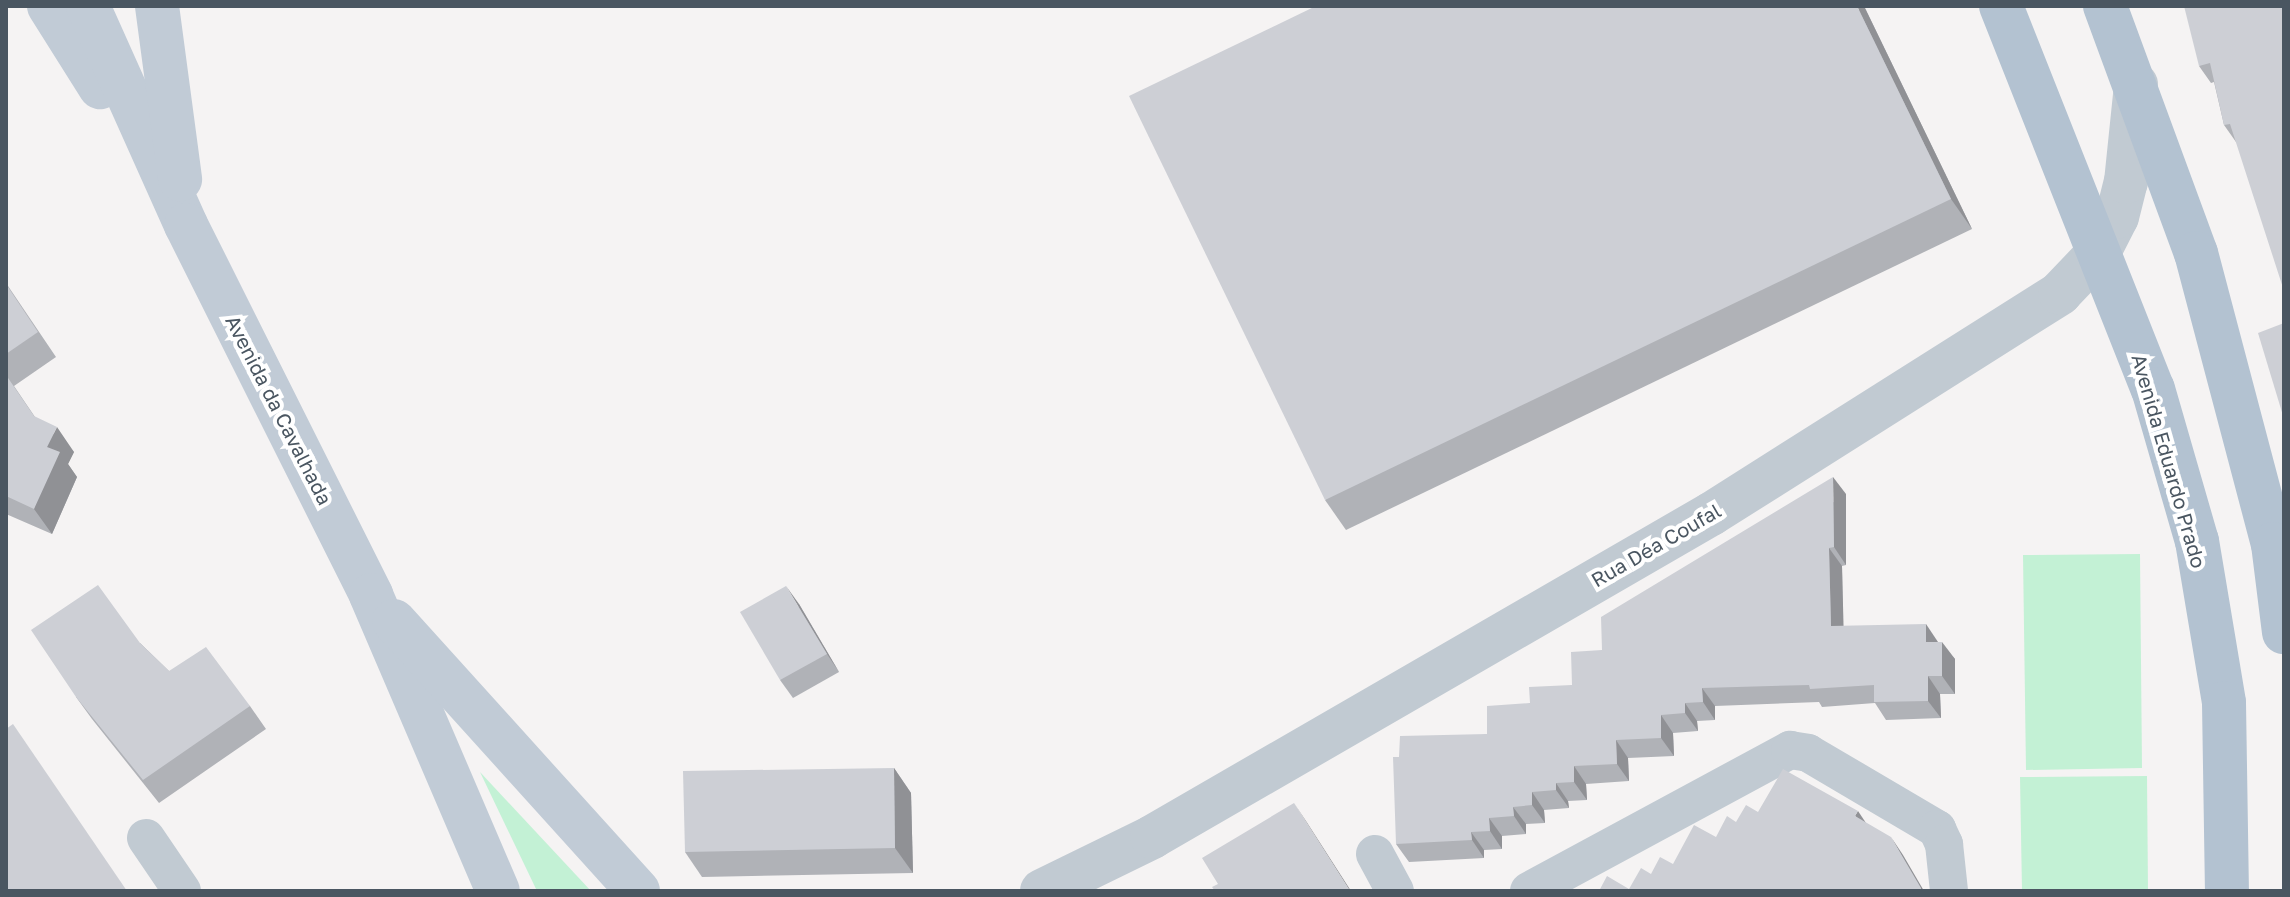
<!DOCTYPE html>
<html>
<head>
<meta charset="utf-8">
<style>
	body { margin:0 }
	#map { position:relative; width:2290px; height:897px; overflow:hidden; background:#f5f3f3; font-family:"Golos Text",sans-serif }
	div>[style] { position:absolute }
	[style*='--x'] { left:calc(var(--x)*1px); top:calc(var(--y)*1px); width:calc(var(--w)*1px); rotate:calc(var(--a)*1deg) }
	.green>* { inset:0; background:#c3f1d5 }
	.minor>* { height:38px; margin:-19px; padding:0 19px; transform-origin:19px; border-radius:19px; background:#c1cad2 }
	.tertiary>* { height:44px; margin:-22px; padding:0 22px; transform-origin:22px; border-radius:22px; background:#c1cad2 }
	.secondary>* { height:44px; margin:-22px; padding:0 22px; transform-origin:22px; border-radius:22px; background:#c1cbd6 }
	.primary>* { height:44px; margin:-22px; padding:0 22px; transform-origin:22px; border-radius:22px; background:#b3c2d1 }
	.wall>* { inset:0; background:#b0b2b7 }
	.shaded-wall>* { inset:0; background:#909195 }
	.building>* { inset:0; background:#cdcfd5 }
	span { translate:-50% -50%; white-space:nowrap; text-align:center; line-height:1.15; -webkit-text-stroke:8px #fff; paint-order:stroke }
	.street-label { font-size:20px; color:#4a5661 }
	.frame { position:absolute; inset:0; border:8px solid #4a5661; pointer-events:none }
</style>
</head>
<body>
<div id="map">
	<div class="green">
		<div style="clip-path:polygon(2140px 554px,2142px 768px,2026px 770px,2023px 555px)"></div>
		<div style="clip-path:polygon(480px 772px,591px 891px,537px 891px)"></div>
		<div style="clip-path:polygon(2147px 776px,2148px 891px,2022px 891px,2020px 777px)"></div>
	</div>
	<div class="minor">
		<div style="--x:146;--y:838;--w:64;--a:55.8"></div>
		<div style="--x:1375;--y:854;--w:42;--a:61.6"></div>
		<div style="--x:1529;--y:891;--w:297;--a:-28.4"></div>
		<div style="--x:1790;--y:750;--w:18;--a:9"></div>
		<div style="--x:1808;--y:753;--w:150;--a:30.5"></div>
		<div style="--x:1937;--y:829;--w:17;--a:65"></div>
		<div style="--x:1944;--y:844;--w:47;--a:83.9"></div>
	</div>
	<div class="tertiary">
		<div style="--x:1042;--y:891;--w:123;--a:-26.1"></div>
		<div style="--x:1152;--y:837;--w:646;--a:-30.02"></div>
		<div style="--x:1711;--y:514;--w:413;--a:-32.3"></div>
		<div style="--x:2060;--y:293;--w:57;--a:-46.4"></div>
		<div style="--x:2099;--y:252;--w:39;--a:-63"></div>
		<div style="--x:2117;--y:217;--w:36;--a:-76"></div>
		<div style="--x:2126;--y:182;--w:98;--a:-84.1"></div>
	</div>
	<div class="secondary">
		<div style="--x:49;--y:6;--w:96;--a:57.8"></div>
		<div style="--x:88;--y:6;--w:240;--a:65.9"></div>
		<div style="--x:186;--y:225;--w:414;--a:63.4"></div>
		<div style="--x:371;--y:595;--w:322;--a:66.8"></div>
		<div style="--x:157;--y:6;--w:175;--a:82.4"></div>
		<div style="--x:394;--y:621;--w:364;--a:47.9"></div>
	</div>
	<div class="primary">
		<div style="--x:2001;--y:6;--w:412;--a:68.4"></div>
		<div style="--x:2153;--y:389;--w:158;--a:73.9"></div>
		<div style="--x:2197;--y:541;--w:164;--a:80.5"></div>
		<div style="--x:2224;--y:703;--w:188;--a:89.1"></div>
		<div style="--x:2105;--y:6;--w:263;--a:69.8"></div>
		<div style="--x:2196;--y:253;--w:301;--a:75.2"></div>
		<div style="--x:2273;--y:544;--w:89;--a:82.9"></div>
	</div>
	<div class="wall">
		<div style="clip-path:polygon(1864px 6px,1972px 229px,1346px 530px,1325px 500px)"></div>
		<div style="clip-path:polygon(2284px 6px,2236px 142px,2224px 125px,2214px 82px,2211px 83px,2199px 66px)"></div>
		<div style="clip-path:polygon(6px 283px,56px 357px,14px 386px,35px 417px,74px 452px,68px 464px,77px 477px,52px 534px,6px 514px)"></div>
		<div style="clip-path:polygon(1846px 494px,1846px 565px,1842px 566px,1843px 626px,1938px 642px,1955px 659px,1955px 694px,1940px 694px,1941px 718px,1886px 720px,1875px 703px,1822px 707px,1819px 702px,1715px 706px,1715px 720px,1697px 721px,1698px 731px,1673px 733px,1674px 756px,1628px 758px,1629px 781px,1586px 784px,1587px 800px,1568px 801px,1569px 808px,1544px 810px,1545px 823px,1526px 824px,1526px 834px,1502px 836px,1502px 849px,1484px 850px,1484px 858px,1409px 862px,1396px 844px,1399px 757px,1487px 734px,1530px 703px,1572px 685px,1602px 650px)"></div>
		<div style="clip-path:polygon(799px 604px,839px 672px,793px 698px,780px 680px)"></div>
		<div style="clip-path:polygon(140px 643px,169px 671px,250px 706px,266px 729px,159px 803px,92px 719px,76px 697px)"></div>
		<div style="clip-path:polygon(894px 768px,911px 793px,913px 873px,702px 877px,685px 852px)"></div>
	</div>
	<div class="shaded-wall">
		<div style="clip-path:polygon(1857px 6px,1864px 6px,1972px 229px,1951px 199px)"></div>
		<div style="clip-path:polygon(57px 427px,74px 452px,68px 464px,77px 477px,52px 534px,34px 509px,47px 447px)"></div>
		<div style="clip-path:polygon(1833px 477px,1846px 494px,1846px 565px,1834px 547px)"></div>
		<div style="clip-path:polygon(1829px 548px,1842px 566px,1844px 644px,1831px 626px)"></div>
		<div style="clip-path:polygon(786px 586px,799px 604px,839px 672px,827px 654px)"></div>
		<div style="clip-path:polygon(1926px 624px,1938px 642px,1926px 642px)"></div>
		<div style="clip-path:polygon(1942px 642px,1955px 659px,1955px 694px,1942px 676px)"></div>
		<div style="clip-path:polygon(1928px 676px,1940px 694px,1941px 718px,1928px 701px)"></div>
		<div style="clip-path:polygon(1702px 688px,1715px 706px,1715px 720px,1703px 702px)"></div>
		<div style="clip-path:polygon(1685px 703px,1697px 721px,1698px 731px,1685px 713px)"></div>
		<div style="clip-path:polygon(1661px 715px,1673px 733px,1674px 756px,1661px 738px)"></div>
		<div style="clip-path:polygon(1616px 740px,1628px 758px,1629px 781px,1617px 764px)"></div>
		<div style="clip-path:polygon(1574px 766px,1586px 784px,1587px 800px,1574px 782px)"></div>
		<div style="clip-path:polygon(894px 768px,911px 793px,913px 873px,895px 848px)"></div>
		<div style="clip-path:polygon(1556px 783px,1568px 801px,1569px 808px,1556px 790px)"></div>
		<div style="clip-path:polygon(1532px 792px,1544px 810px,1545px 823px,1532px 805px)"></div>
		<div style="clip-path:polygon(1294px 803px,1306px 821px,1351px 891px,1350px 891px)"></div>
		<div style="clip-path:polygon(1513px 807px,1526px 824px,1526px 834px,1514px 816px)"></div>
		<div style="clip-path:polygon(1858px 811px,1870px 829px,1855px 816px)"></div>
		<div style="clip-path:polygon(1489px 818px,1502px 836px,1502px 849px,1490px 831px)"></div>
		<div style="clip-path:polygon(1471px 832px,1484px 850px,1484px 858px,1472px 840px)"></div>
		<div style="clip-path:polygon(1891px 837px,1903px 855px,1924px 891px,1921px 891px)"></div>
	</div>
	<div class="building">
		<div style="clip-path:polygon(1316px 6px,1857px 6px,1951px 199px,1325px 500px,1129px 96px)"></div>
		<div style="clip-path:polygon(2184px 6px,2284px 6px,2284px 291px,2230px 124px,2224px 125px,2210px 63px,2199px 66px)"></div>
		<div style="clip-path:polygon(6px 284px,38px 332px,6px 354px)"></div>
		<div style="clip-path:polygon(2284px 323px,2284px 419px,2258px 333px)"></div>
		<div style="clip-path:polygon(6px 375px,34px 416px,57px 427px,47px 447px,60px 452px,34px 509px,6px 496px)"></div>
		<div style="clip-path:polygon(1833px 477px,1834px 547px,1829px 548px,1831px 626px,1926px 624px,1926px 642px,1942px 642px,1942px 676px,1928px 676px,1928px 701px,1874px 702px,1874px 685px,1810px 689px,1809px 685px,1702px 688px,1703px 702px,1685px 703px,1685px 713px,1661px 715px,1661px 738px,1616px 740px,1617px 764px,1574px 766px,1574px 782px,1556px 783px,1556px 790px,1532px 792px,1532px 805px,1513px 807px,1514px 816px,1489px 818px,1490px 831px,1471px 832px,1472px 840px,1396px 844px,1393px 757px,1399px 757px,1400px 736px,1487px 734px,1487px 706px,1530px 703px,1529px 687px,1572px 685px,1571px 652px,1602px 650px,1601px 617px)"></div>
		<div style="clip-path:polygon(98px 585px,140px 643px,169px 671px,206px 647px,250px 706px,143px 780px,76px 697px,31px 630px)"></div>
		<div style="clip-path:polygon(786px 586px,827px 654px,780px 680px,740px 612px)"></div>
		<div style="clip-path:polygon(13px 724px,127px 891px,6px 891px,6px 729px)"></div>
		<div style="clip-path:polygon(894px 768px,895px 848px,685px 852px,683px 771px)"></div>
		<div style="clip-path:polygon(1783px 769px,1858px 811px,1855px 816px,1891px 837px,1921px 888px,1921px 891px,1599px 891px,1607px 876px,1629px 889px,1641px 868px,1651px 874px,1660px 857px,1673px 864px,1694px 825px,1716px 837px,1727px 816px,1736px 822px,1746px 805px,1758px 812px)"></div>
		<div style="clip-path:polygon(1294px 803px,1350px 891px,1215px 891px,1212px 887px,1218px 884px,1202px 858px)"></div>
	</div>
	<div class="street-label">
		<span style="left:279px;top:410px;rotate:63deg">Avenida da Cavalhada</span>
		<span style="left:2169px;top:461px;rotate:74deg">Avenida Eduardo Prado</span>
		<span style="left:1656px;top:545px;rotate:-30deg">Rua Déa Coufal</span>
	</div>
	<div class="frame"></div>
</div>
</body>
</html>
